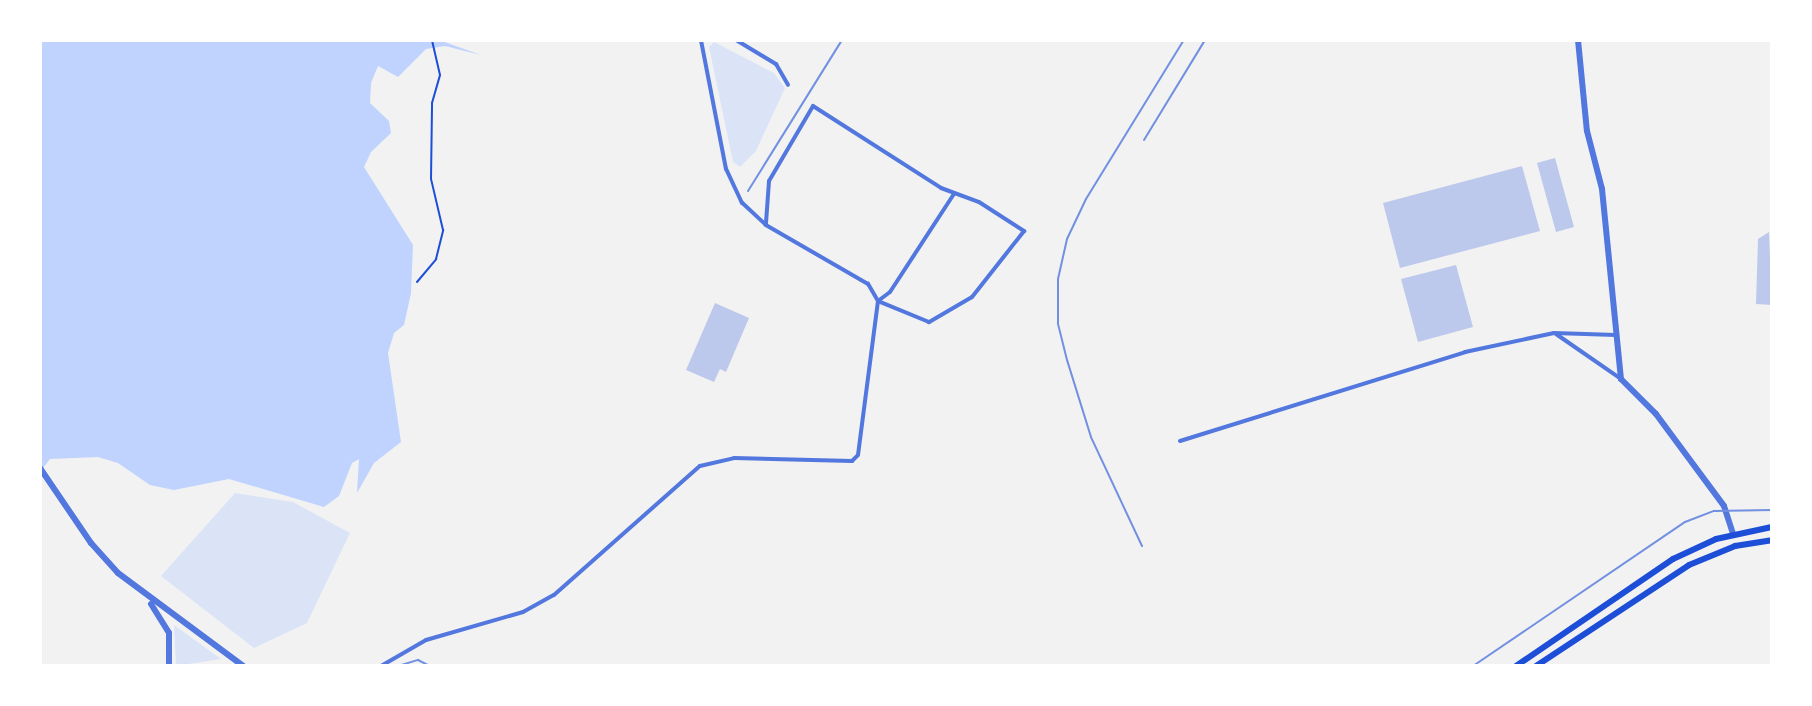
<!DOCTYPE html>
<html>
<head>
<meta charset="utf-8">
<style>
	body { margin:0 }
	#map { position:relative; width:1812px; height:706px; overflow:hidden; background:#f2f2f2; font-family:Arial,sans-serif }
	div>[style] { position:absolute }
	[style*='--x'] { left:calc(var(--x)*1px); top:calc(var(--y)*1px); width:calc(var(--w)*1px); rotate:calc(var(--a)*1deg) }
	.green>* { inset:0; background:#dbe4f7 }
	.water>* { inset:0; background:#bfd3fe }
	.building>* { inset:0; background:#bdc9ec }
	.path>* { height:2px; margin:-1px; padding:0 1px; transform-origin:1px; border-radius:1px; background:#1d4ed8 }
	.minor>* { height:4px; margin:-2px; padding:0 2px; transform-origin:2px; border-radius:2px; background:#5277de }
	.tertiary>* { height:6px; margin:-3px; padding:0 3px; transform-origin:3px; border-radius:3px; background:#5277de }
	.secondary>* { height:6px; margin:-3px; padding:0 3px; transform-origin:3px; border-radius:3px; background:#1d4ed8 }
	.tram>* { height:2px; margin:-1px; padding:0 1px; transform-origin:1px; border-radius:1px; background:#7290e2 }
	.rail>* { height:2px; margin:-1px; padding:0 1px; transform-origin:1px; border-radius:1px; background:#7290e2 }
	span { translate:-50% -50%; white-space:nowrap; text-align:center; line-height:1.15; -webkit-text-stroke:6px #fff; paint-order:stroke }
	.frame { position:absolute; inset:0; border:42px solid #fff; pointer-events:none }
</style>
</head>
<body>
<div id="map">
	<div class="green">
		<div style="clip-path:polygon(714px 42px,774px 73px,785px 88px,756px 151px,740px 167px,733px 162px,709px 47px)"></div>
		<div style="clip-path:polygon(235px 493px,293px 502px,350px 533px,307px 623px,254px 648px,161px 576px)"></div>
		<div style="clip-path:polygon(174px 625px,188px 635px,221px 659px,176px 666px)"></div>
	</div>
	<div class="water">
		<div style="clip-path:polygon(40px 40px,439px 40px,481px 55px,445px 46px,426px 49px,398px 77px,378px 66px,371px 83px,370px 103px,389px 121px,391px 133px,371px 152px,364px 167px,413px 245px,411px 293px,404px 325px,394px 333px,388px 353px,401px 442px,374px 463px,357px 493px,359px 459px,352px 463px,339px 496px,324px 507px,229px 479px,174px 490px,150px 485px,118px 463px,98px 457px,50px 459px,40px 472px)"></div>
	</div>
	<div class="building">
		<div style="clip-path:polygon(1555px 158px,1574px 227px,1556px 232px,1537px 163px)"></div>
		<div style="clip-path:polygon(1522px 166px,1540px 231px,1400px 268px,1383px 203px)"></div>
		<div style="clip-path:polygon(1769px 232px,1772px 305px,1756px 304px,1758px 239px)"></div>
		<div style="clip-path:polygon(1456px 265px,1473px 327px,1418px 342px,1401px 279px)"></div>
		<div style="clip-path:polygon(715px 303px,749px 318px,726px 372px,720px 369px,714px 382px,686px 370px)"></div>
	</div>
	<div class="path">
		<div style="--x:417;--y:282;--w:30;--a:-50"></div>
		<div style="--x:436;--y:259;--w:30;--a:-76"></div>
		<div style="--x:443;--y:230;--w:52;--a:-103.2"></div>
		<div style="--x:431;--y:179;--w:76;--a:-89.2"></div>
		<div style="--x:432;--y:103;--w:29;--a:-74"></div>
		<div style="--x:440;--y:75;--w:36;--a:-103"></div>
	</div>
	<div class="minor">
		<div style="--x:736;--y:40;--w:47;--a:31"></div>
		<div style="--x:776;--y:64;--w:24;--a:60"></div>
		<div style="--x:766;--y:223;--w:42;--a:-85.9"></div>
		<div style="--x:769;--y:181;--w:87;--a:-59.6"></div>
		<div style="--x:813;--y:106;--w:152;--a:32.6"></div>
		<div style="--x:941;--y:188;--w:40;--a:20.2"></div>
		<div style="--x:979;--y:202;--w:54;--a:32.8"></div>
		<div style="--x:1024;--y:231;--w:84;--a:128.2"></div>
		<div style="--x:972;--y:297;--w:50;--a:149.8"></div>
		<div style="--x:929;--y:322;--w:55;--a:-157.6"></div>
		<div style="--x:878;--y:301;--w:15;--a:-37"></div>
		<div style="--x:890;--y:292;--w:117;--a:-56.9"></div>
		<div style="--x:1556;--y:334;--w:79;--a:34.7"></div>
		<div style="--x:1180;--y:441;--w:299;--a:-17.3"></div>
		<div style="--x:1465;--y:352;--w:91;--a:-12.1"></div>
		<div style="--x:1554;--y:333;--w:62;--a:1.8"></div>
		<div style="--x:381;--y:666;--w:52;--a:-30"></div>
		<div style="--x:426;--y:640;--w:101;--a:-16.1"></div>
		<div style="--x:523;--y:612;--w:35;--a:-29"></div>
		<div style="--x:554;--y:595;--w:195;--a:-41.5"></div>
		<div style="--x:700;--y:466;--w:35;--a:-13"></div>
		<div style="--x:734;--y:458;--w:118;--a:1.5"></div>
		<div style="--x:852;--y:461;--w:8;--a:-45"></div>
		<div style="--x:858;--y:455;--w:155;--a:-82.6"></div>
		<div style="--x:878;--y:301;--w:20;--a:-120"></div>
		<div style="--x:868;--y:284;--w:118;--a:-150"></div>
		<div style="--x:766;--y:225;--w:33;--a:-137"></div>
		<div style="--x:742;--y:203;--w:38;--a:-115"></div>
		<div style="--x:726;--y:169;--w:131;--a:-101"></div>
	</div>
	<div class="tertiary">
		<div style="--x:1578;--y:40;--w:91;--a:84.4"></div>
		<div style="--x:1587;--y:131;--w:60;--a:75.5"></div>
		<div style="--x:1602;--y:189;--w:191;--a:84.3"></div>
		<div style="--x:1621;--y:379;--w:49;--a:45"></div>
		<div style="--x:1656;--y:414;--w:114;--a:53.5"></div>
		<div style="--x:1724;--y:506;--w:29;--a:72"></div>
		<div style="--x:40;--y:468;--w:91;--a:55.8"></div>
		<div style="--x:91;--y:543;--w:40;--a:48"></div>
		<div style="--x:118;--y:573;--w:156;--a:36.6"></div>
		<div style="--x:151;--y:604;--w:34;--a:58"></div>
		<div style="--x:169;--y:633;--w:33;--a:90"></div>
	</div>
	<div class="secondary">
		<div style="--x:1516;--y:666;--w:190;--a:-34.3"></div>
		<div style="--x:1673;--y:559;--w:47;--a:-24.9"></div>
		<div style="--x:1716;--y:539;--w:57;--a:-12.1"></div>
		<div style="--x:1536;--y:666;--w:183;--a:-33.4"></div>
		<div style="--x:1689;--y:565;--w:50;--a:-22.4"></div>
		<div style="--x:1735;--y:546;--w:37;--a:-9"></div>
	</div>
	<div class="tram">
		<div style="--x:398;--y:666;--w:21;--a:-17"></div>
		<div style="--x:418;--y:660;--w:13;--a:27"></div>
		<div style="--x:1473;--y:666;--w:256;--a:-34.2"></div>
		<div style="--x:1685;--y:522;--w:31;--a:-21"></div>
		<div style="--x:1714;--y:511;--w:58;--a:-1"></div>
	</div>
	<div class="rail">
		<div style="--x:1144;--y:140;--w:117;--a:-58.6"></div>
		<div style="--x:748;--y:191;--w:178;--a:-58.1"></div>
		<div style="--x:1142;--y:546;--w:120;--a:-115.1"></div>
		<div style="--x:1091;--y:437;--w:81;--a:-107.3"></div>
		<div style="--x:1067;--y:360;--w:38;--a:-104"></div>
		<div style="--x:1058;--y:323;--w:44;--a:-90"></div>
		<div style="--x:1058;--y:279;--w:41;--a:-77.3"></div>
		<div style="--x:1067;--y:239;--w:44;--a:-64.6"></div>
		<div style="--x:1086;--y:199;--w:187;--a:-58.4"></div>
	</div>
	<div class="frame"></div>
</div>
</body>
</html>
